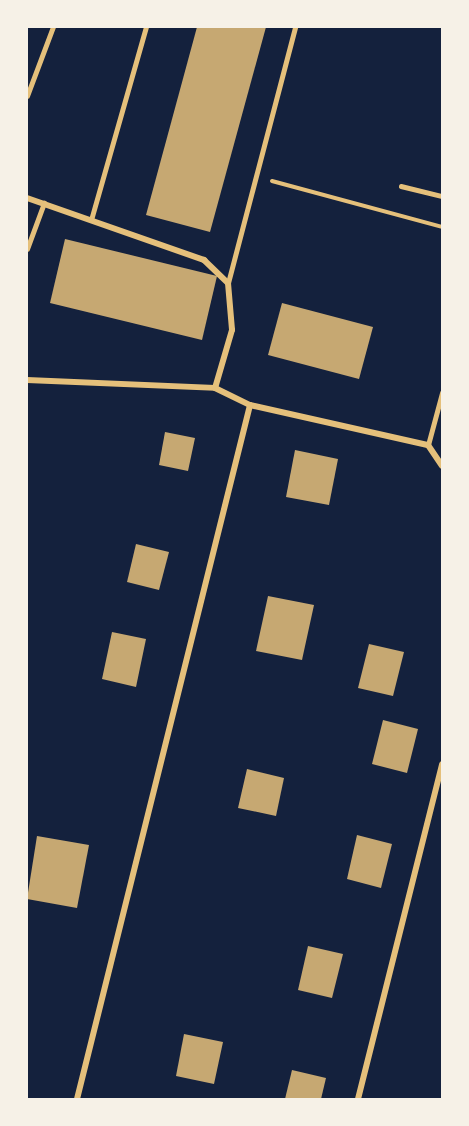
<!DOCTYPE html>
<html>
<head>
<meta charset="utf-8">
<style>
	body { margin:0 }
	#map { position:relative; width:469px; height:1126px; overflow:hidden; background:#14213d; font-family:"Fira Sans",sans-serif }
	div>[style] { position:absolute }
	[style*='--x'] { left:calc(var(--x)*1px); top:calc(var(--y)*1px); width:calc(var(--w)*1px); rotate:calc(var(--a)*1deg) }
	.building>* { inset:0; background:#c6a872 }
	.path>* { height:4px; margin:-2px; padding:0 2px; transform-origin:2px; border-radius:2px; background:#e5c07b }
	.service>* { height:4.5px; margin:-2.25px; padding:0 2.25px; transform-origin:2.25px; border-radius:2.25px; background:#e5c07b }
	.minor>* { height:6px; margin:-3px; padding:0 3px; transform-origin:3px; border-radius:3px; background:#e5c07b }
	span { translate:-50% -50%; white-space:nowrap; text-align:center; line-height:1.15; -webkit-text-stroke:4.5px #f6f1e7; paint-order:stroke }
	.frame { position:absolute; inset:0; border:28px solid #f6f1e7; pointer-events:none }
</style>
</head>
<body>
<div id="map">
	<div class="building">
		<div style="clip-path:polygon(197px 27px,266px 27px,210px 232px,146px 215px)"></div>
		<div style="clip-path:polygon(65px 239px,217px 276px,202px 340px,50px 303px)"></div>
		<div style="clip-path:polygon(282px 303px,373px 327px,359px 379px,268px 355px)"></div>
		<div style="clip-path:polygon(165px 432px,195px 438px,188px 471px,159px 465px)"></div>
		<div style="clip-path:polygon(295px 450px,338px 459px,329px 505px,286px 497px)"></div>
		<div style="clip-path:polygon(136px 544px,169px 552px,159px 590px,127px 582px)"></div>
		<div style="clip-path:polygon(268px 596px,314px 605px,302px 660px,256px 651px)"></div>
		<div style="clip-path:polygon(112px 632px,146px 639px,136px 687px,102px 679px)"></div>
		<div style="clip-path:polygon(369px 644px,404px 652px,393px 696px,358px 688px)"></div>
		<div style="clip-path:polygon(383px 720px,418px 729px,407px 773px,372px 764px)"></div>
		<div style="clip-path:polygon(247px 769px,284px 778px,276px 816px,238px 808px)"></div>
		<div style="clip-path:polygon(357px 835px,392px 844px,381px 888px,347px 879px)"></div>
		<div style="clip-path:polygon(37px 836px,89px 845px,77px 908px,27px 899px)"></div>
		<div style="clip-path:polygon(308px 946px,343px 954px,332px 998px,298px 990px)"></div>
		<div style="clip-path:polygon(184px 1034px,223px 1042px,214px 1084px,176px 1076px)"></div>
		<div style="clip-path:polygon(292px 1070px,326px 1078px,321px 1099px,285px 1099px)"></div>
	</div>
	<div class="path">
		<div style="--x:272;--y:181;--w:176;--a:15.1"></div>
	</div>
	<div class="service">
		<div style="--x:27;--y:96;--w:74;--a:-69.4"></div>
		<div style="--x:401;--y:186;--w:42;--a:13.7"></div>
		<div style="--x:91;--y:220;--w:201;--a:-74.1"></div>
		<div style="--x:27;--y:249;--w:49;--a:-69.7"></div>
		<div style="--x:228;--y:283;--w:265;--a:-75.3"></div>
		<div style="--x:428;--y:445;--w:54;--a:-74.9"></div>
	</div>
	<div class="minor">
		<div style="--x:27;--y:198;--w:188;--a:19.3"></div>
		<div style="--x:204;--y:260;--w:33;--a:44"></div>
		<div style="--x:228;--y:283;--w:47;--a:85.1"></div>
		<div style="--x:232;--y:330;--w:60;--a:106.3"></div>
		<div style="--x:215;--y:388;--w:39;--a:26"></div>
		<div style="--x:250;--y:405;--w:182;--a:12.7"></div>
		<div style="--x:428;--y:445;--w:25;--a:56"></div>
		<div style="--x:27;--y:380;--w:188;--a:2.4"></div>
		<div style="--x:77;--y:1099;--w:715;--a:-76"></div>
		<div style="--x:358;--y:1099;--w:345;--a:-75.9"></div>
	</div>
	<div class="frame"></div>
</div>
</body>
</html>
